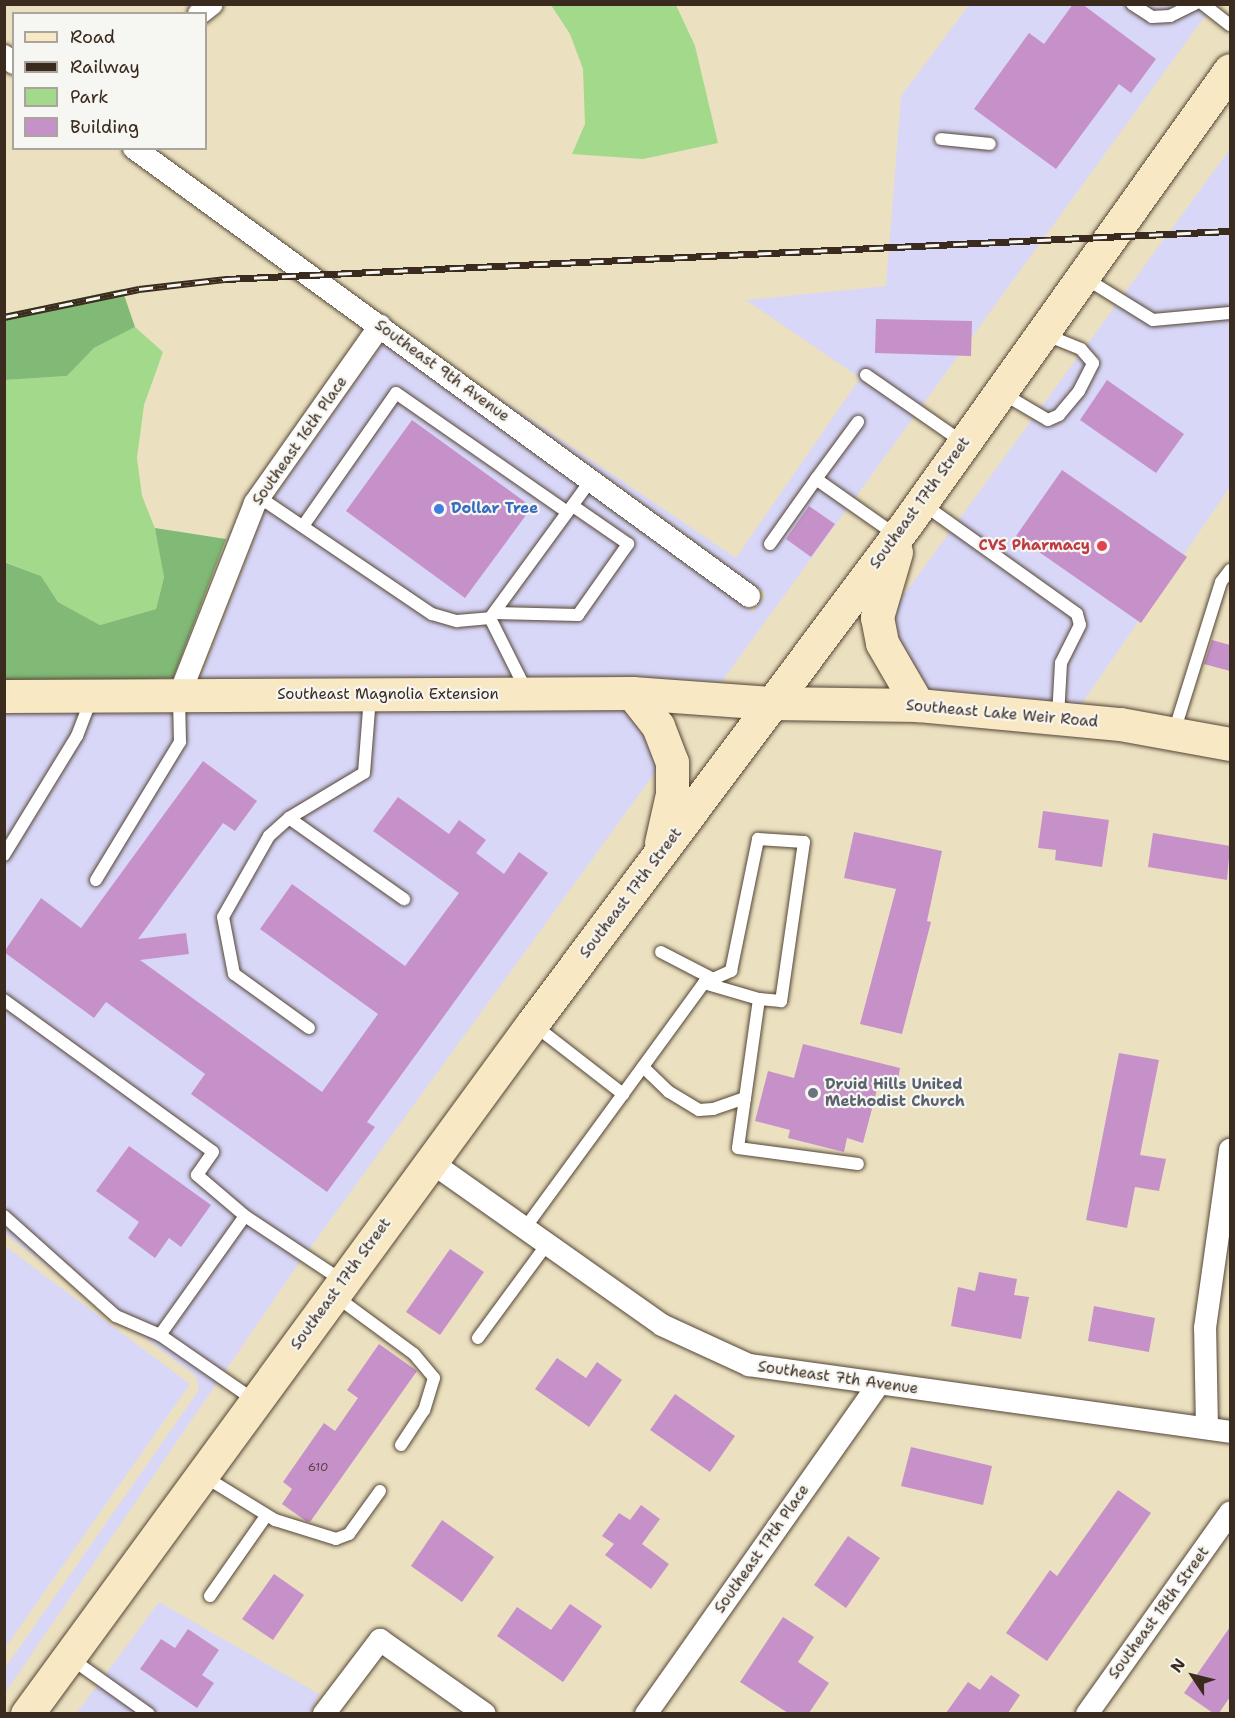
<!DOCTYPE html>
<html>
<head>
<meta charset="utf-8">
<style>
	body { margin:0 }
	#map { position:relative; width:1235px; height:1718px; overflow:hidden; background:#ebe1c0; font-family:"Shantell Sans",sans-serif }
	div>[style] { position:absolute }
	[style*='--x'] { left:calc(var(--x)*1px); top:calc(var(--y)*1px); width:calc(var(--w)*1px); rotate:calc(var(--a)*1deg) }
	.built>* { inset:0; background:#d8d7f8 }
	.green>* { inset:0; background:#a2d98a }
	.forest>* { inset:0; background:#81b976 }
	.building>* { inset:0; background:#c691c9 }
	.roads { filter:drop-shadow(0 0 2px #554536) drop-shadow(0 0 2px #554536) }
	.lane>* { height:12px; margin:-6px; padding:0 6px; transform-origin:6px; border-radius:6px; background:#fff }
	.street>* { height:22px; margin:-11px; padding:0 11px; transform-origin:11px; border-radius:11px; background:#fff }
	.secondary>* { height:33px; margin:-16.5px; padding:0 16.5px; transform-origin:16.5px; border-radius:16.5px; background:#f8e8c3 }
	.rail>* { height:7px; margin-top:-3.5px; transform-origin:0; background:repeating-linear-gradient(90deg,#f6f6f2 0 14px,#3b2a1e 0 28px); box-sizing:border-box; border-block:2px solid #3b2a1e }
	.dots>* { width:16px; height:16px; translate:-50% -50%; box-sizing:border-box; border:3px solid #f6f6f2; border-radius:50% }
	span { translate:-50% -50%; white-space:nowrap; text-align:center; line-height:1.15; -webkit-text-stroke:4.5px #f6f6f2; paint-order:stroke }
	.number-label { font-size:12px; color:#5e4449 }
	.number-label span { -webkit-text-stroke-width:0 }
	.street-label { font-size:15px; color:#3b2a1e }
	.shop-label { font-size:15px; color:#366cbe; font-weight:700 }
	.left { translate:0 -50%; text-align:left }
	.health-label { font-size:15px; color:#be3a42; font-weight:700 }
	.right { translate:-100% -50%; text-align:right }
	.worship-label { font-size:15px; color:#5b616d; font-weight:700 }
	.frame { position:absolute; inset:0; border:6px solid #3b2a1e; pointer-events:none }
	.legend { position:absolute; left:12px; top:12px; width:195px; height:138px; box-sizing:border-box; background:#f6f6f2; border:2px solid #aba49d; margin:0; padding:8px 10px; list-style:none; font-size:18px; color:#3b2a1e }
	.legend li { display:flex; align-items:center; gap:12px; height:30px }
	.legend b { width:30px; border:2px solid #aba49d }
	.north { position:absolute; left:1163px; top:1646px; width:60px; height:60px; -webkit-text-stroke:4px #f6f6f2; paint-order:stroke; rotate:305deg; font-size:16px; font-weight:700; line-height:24px; text-align:center; color:#3b2a1e }
	.north::after { content:''; display:block; margin:auto; width:21px; height:27px; background:#3b2a1e; clip-path:polygon(50% 0,100% 100%,50% 72%,0 100%) }
</style>
</head>
<body>
<div id="map">
	<div class="built">
		<div style="clip-path:polygon(969px 5px,1213px 5px,717px 688px,638px 681px,634px 676px,627px 681px,198px 684px,266px 509px,383px 343px,753px 612px,766px 594px,485px 388px,736px 558px,860px 378px,746px 300px,886px 286px,901px 96px)"></div>
		<div style="clip-path:polygon(1230px 149px,1230px 487px,1079px 708px,924px 693px,894px 641px,892px 611px)"></div>
		<div style="clip-path:polygon(627px 705px,647px 731px,659px 767px,297px 1266px,5px 1693px,5px 1668px,199px 1390px,196px 1376px,5px 1234px,5px 708px,178px 709px,187px 713px,188px 709px)"></div>
		<div style="clip-path:polygon(5px 1246px,190px 1384px,5px 1648px)"></div>
		<div style="clip-path:polygon(159px 1602px,319px 1694px,310px 1713px,76px 1714px)"></div>
	</div>
	<div class="green">
		<div style="clip-path:polygon(676px 5px,695px 46px,718px 143px,643px 159px,572px 154px,585px 124px,583px 69px,570px 34px,551px 5px)"></div>
		<div style="clip-path:polygon(135px 327px,163px 352px,144px 405px,137px 458px,142px 496px,158px 536px,164px 577px,156px 609px,100px 625px,58px 602px,41px 576px,5px 562px,4px 380px,67px 376px,94px 348px)"></div>
	</div>
	<div class="forest">
		<div style="clip-path:polygon(122px 289px,135px 327px,94px 348px,67px 376px,5px 380px,5px 314px)"></div>
		<div style="clip-path:polygon(155px 528px,226px 539px,173px 678px,5px 684px,4px 562px,41px 576px,58px 602px,100px 625px,156px 609px,164px 577px)"></div>
	</div>
	<div class="building">
		<div style="clip-path:polygon(1073px 4px,1082px 4px,1156px 59px,1131px 93px,1119px 84px,1056px 169px,974px 109px,1029px 33px,1044px 44px)"></div>
		<div style="clip-path:polygon(876px 319px,972px 321px,971px 356px,875px 353px)"></div>
		<div style="clip-path:polygon(1107px 380px,1184px 434px,1156px 473px,1080px 420px)"></div>
		<div style="clip-path:polygon(412px 420px,532px 507px,465px 598px,346px 511px)"></div>
		<div style="clip-path:polygon(1062px 470px,1187px 557px,1141px 623px,1016px 536px)"></div>
		<div style="clip-path:polygon(809px 506px,835px 524px,811px 557px,786px 539px)"></div>
		<div style="clip-path:polygon(1212px 640px,1230px 645px,1230px 671px,1204px 664px)"></div>
		<div style="clip-path:polygon(203px 761px,257px 801px,235px 831px,223px 823px,138px 939px,186px 933px,189px 954px,140px 960px,322px 1092px,378px 1014px,260px 929px,292px 884px,405px 966px,459px 893px,373px 831px,398px 797px,449px 834px,459px 820px,486px 840px,476px 853px,504px 874px,519px 852px,548px 873px,367px 1122px,375px 1127px,327px 1192px,191px 1094px,205px 1074px,106px 1002px,94px 1018px,4px 952px,41px 898px,81px 928px)"></div>
		<div style="clip-path:polygon(1043px 811px,1109px 820px,1102px 867px,1055px 860px,1056px 850px,1038px 848px)"></div>
		<div style="clip-path:polygon(854px 832px,942px 851px,927px 921px,931px 922px,902px 1034px,860px 1024px,896px 889px,844px 878px)"></div>
		<div style="clip-path:polygon(1153px 833px,1230px 846px,1227px 880px,1148px 867px)"></div>
		<div style="clip-path:polygon(803px 1044px,900px 1068px,897px 1085px,879px 1082px,863px 1143px,847px 1138px,844px 1152px,788px 1138px,790px 1130px,755px 1121px,768px 1071px,794px 1078px)"></div>
		<div style="clip-path:polygon(1119px 1053px,1159px 1060px,1140px 1155px,1166px 1159px,1159px 1191px,1135px 1187px,1127px 1228px,1086px 1220px)"></div>
		<div style="clip-path:polygon(129px 1146px,211px 1205px,181px 1247px,169px 1238px,155px 1258px,128px 1238px,139px 1222px,96px 1191px)"></div>
		<div style="clip-path:polygon(450px 1249px,484px 1272px,440px 1335px,406px 1312px)"></div>
		<div style="clip-path:polygon(979px 1272px,1017px 1279px,1014px 1295px,1029px 1297px,1021px 1339px,951px 1326px,958px 1287px,975px 1291px)"></div>
		<div style="clip-path:polygon(1094px 1306px,1155px 1318px,1149px 1352px,1088px 1341px)"></div>
		<div style="clip-path:polygon(379px 1344px,417px 1371px,310px 1522px,306px 1521px,282px 1504px,292px 1489px,283px 1482px,324px 1423px,335px 1431px,358px 1398px,347px 1390px)"></div>
		<div style="clip-path:polygon(557px 1358px,586px 1378px,597px 1362px,622px 1380px,589px 1427px,535px 1389px)"></div>
		<div style="clip-path:polygon(675px 1394px,735px 1436px,710px 1472px,650px 1430px)"></div>
		<div style="clip-path:polygon(911px 1447px,992px 1466px,983px 1505px,901px 1486px)"></div>
		<div style="clip-path:polygon(1118px 1490px,1151px 1513px,1047px 1661px,1006px 1633px,1050px 1570px,1057px 1576px)"></div>
		<div style="clip-path:polygon(641px 1505px,660px 1519px,642px 1544px,669px 1564px,651px 1589px,605px 1555px,614px 1544px,602px 1536px,619px 1513px,630px 1520px)"></div>
		<div style="clip-path:polygon(442px 1520px,494px 1557px,462px 1602px,411px 1566px)"></div>
		<div style="clip-path:polygon(848px 1536px,880px 1558px,846px 1608px,814px 1585px)"></div>
		<div style="clip-path:polygon(274px 1574px,304px 1595px,273px 1640px,242px 1619px)"></div>
		<div style="clip-path:polygon(570px 1604px,602px 1626px,563px 1682px,497px 1636px,517px 1607px,551px 1630px)"></div>
		<div style="clip-path:polygon(783px 1617px,814px 1637px,798px 1662px,829px 1683px,809px 1713px,788px 1713px,740px 1682px)"></div>
		<div style="clip-path:polygon(1230px 1627px,1230px 1697px,1219px 1713px,1213px 1713px,1184px 1693px)"></div>
		<div style="clip-path:polygon(188px 1629px,219px 1650px,202px 1675px,214px 1683px,197px 1708px,140px 1669px,161px 1639px,175px 1648px)"></div>
		<div style="clip-path:polygon(991px 1675px,1020px 1695px,1008px 1713px,946px 1713px,968px 1682px,980px 1690px)"></div>
	</div>
	<div class="roads">
		<div class="lane">
			<div style="--x:1132;--y:4;--w:24;--a:33"></div>
			<div style="--x:1152;--y:17;--w:18;--a:-3"></div>
			<div style="--x:1170;--y:16;--w:28;--a:-26"></div>
			<div style="--x:1203;--y:4;--w:34;--a:38"></div>
			<div style="--x:941;--y:139;--w:49;--a:5.8"></div>
			<div style="--x:1085;--y:278;--w:80;--a:31.7"></div>
			<div style="--x:1153;--y:320;--w:77;--a:-5.2"></div>
			<div style="--x:866;--y:375;--w:119;--a:34.8"></div>
			<div style="--x:1002;--y:393;--w:53;--a:30.4"></div>
			<div style="--x:1048;--y:420;--w:12;--a:-24"></div>
			<div style="--x:1059;--y:415;--w:31;--a:-50"></div>
			<div style="--x:1079;--y:391;--w:31;--a:-63"></div>
			<div style="--x:1093;--y:363;--w:18;--a:-131"></div>
			<div style="--x:1081;--y:349;--w:40;--a:-158"></div>
			<div style="--x:816;--y:479;--w:71;--a:-53.6"></div>
			<div style="--x:259;--y:497;--w:209;--a:34.1"></div>
			<div style="--x:432;--y:614;--w:26;--a:16"></div>
			<div style="--x:457;--y:621;--w:33;--a:-5"></div>
			<div style="--x:490;--y:618;--w:171;--a:-53.8"></div>
			<div style="--x:923;--y:504;--w:189;--a:35.5"></div>
			<div style="--x:1077;--y:614;--w:11;--a:75"></div>
			<div style="--x:1080;--y:625;--w:42;--a:116.6"></div>
			<div style="--x:1061;--y:663;--w:54;--a:93.2"></div>
			<div style="--x:303;--y:526;--w:162;--a:-55"></div>
			<div style="--x:396;--y:393;--w:208;--a:34.8"></div>
			<div style="--x:770;--y:544;--w:80;--a:-54.7"></div>
			<div style="--x:816;--y:479;--w:99;--a:35.1"></div>
			<div style="--x:494;--y:613;--w:84;--a:1.4"></div>
			<div style="--x:578;--y:615;--w:87;--a:-54.8"></div>
			<div style="--x:628;--y:544;--w:67;--a:-145.4"></div>
			<div style="--x:490;--y:618;--w:80;--a:63.4"></div>
			<div style="--x:1174;--y:732;--w:157;--a:-72.6"></div>
			<div style="--x:1221;--y:582;--w:15;--a:-53"></div>
			<div style="--x:289;--y:818;--w:141;--a:35.2"></div>
			<div style="--x:4;--y:855;--w:140;--a:-58.5"></div>
			<div style="--x:77;--y:736;--w:40;--a:-69"></div>
			<div style="--x:96;--y:880;--w:162;--a:-58.7"></div>
			<div style="--x:180;--y:742;--w:44;--a:-91.3"></div>
			<div style="--x:661;--y:952;--w:59;--a:27.4"></div>
			<div style="--x:704;--y:983;--w:57;--a:16.2"></div>
			<div style="--x:4;--y:1000;--w:258;--a:36"></div>
			<div style="--x:213;--y:1152;--w:28;--a:125"></div>
			<div style="--x:197;--y:1175;--w:63;--a:40.5"></div>
			<div style="--x:534;--y:1025;--w:113;--a:37.8"></div>
			<div style="--x:309;--y:1028;--w:92;--a:-144.2"></div>
			<div style="--x:234;--y:974;--w:58;--a:-100.9"></div>
			<div style="--x:223;--y:917;--w:93;--a:-60.4"></div>
			<div style="--x:269;--y:836;--w:27;--a:-42"></div>
			<div style="--x:289;--y:818;--w:87;--a:-31"></div>
			<div style="--x:364;--y:773;--w:77;--a:-85.5"></div>
			<div style="--x:745;--y:1098;--w:50;--a:98"></div>
			<div style="--x:738;--y:1148;--w:121;--a:7.6"></div>
			<div style="--x:4;--y:1216;--w:150;--a:41.8"></div>
			<div style="--x:116;--y:1316;--w:48;--a:23.4"></div>
			<div style="--x:525;--y:1228;--w:166;--a:-53.8"></div>
			<div style="--x:623;--y:1094;--w:137;--a:-53.9"></div>
			<div style="--x:704;--y:983;--w:30;--a:-24"></div>
			<div style="--x:731;--y:971;--w:135;--a:-78.4"></div>
			<div style="--x:758;--y:839;--w:46;--a:3.7"></div>
			<div style="--x:804;--y:842;--w:161;--a:98.2"></div>
			<div style="--x:781;--y:1001;--w:22;--a:-175"></div>
			<div style="--x:759;--y:999;--w:100;--a:98"></div>
			<div style="--x:745;--y:1098;--w:34;--a:161"></div>
			<div style="--x:713;--y:1109;--w:14;--a:176"></div>
			<div style="--x:699;--y:1110;--w:35;--a:-149"></div>
			<div style="--x:669;--y:1092;--w:36;--a:-136"></div>
			<div style="--x:334;--y:1295;--w:99;--a:36.4"></div>
			<div style="--x:414;--y:1354;--w:31;--a:50"></div>
			<div style="--x:434;--y:1378;--w:34;--a:107"></div>
			<div style="--x:424;--y:1410;--w:42;--a:123.3"></div>
			<div style="--x:478;--y:1338;--w:117;--a:-53.7"></div>
			<div style="--x:254;--y:1400;--w:114;--a:-145.3"></div>
			<div style="--x:160;--y:1335;--w:146;--a:-54.5"></div>
			<div style="--x:245;--y:1216;--w:118;--a:33.6"></div>
			<div style="--x:202;--y:1475;--w:86;--a:31.7"></div>
			<div style="--x:275;--y:1520;--w:64;--a:17.3"></div>
			<div style="--x:336;--y:1539;--w:14;--a:-21"></div>
			<div style="--x:349;--y:1534;--w:53;--a:-54.2"></div>
			<div style="--x:210;--y:1596;--w:98;--a:-55"></div>
			<div style="--x:69;--y:1657;--w:98;--a:35.5"></div>
		</div>
		<div class="street">
			<div style="--x:199;--y:14;--w:16;--a:-38"></div>
			<div style="--x:4;--y:56;--w:12;--a:35"></div>
			<div style="--x:134;--y:148;--w:761;--a:36.07"></div>
			<div style="--x:179;--y:696;--w:207;--a:-68.5"></div>
			<div style="--x:255;--y:503;--w:217;--a:-54.8"></div>
			<div style="--x:431;--y:1162;--w:283;--a:35.2"></div>
			<div style="--x:662;--y:1325;--w:96;--a:24.7"></div>
			<div style="--x:749;--y:1365;--w:486;--a:7.9"></div>
			<div style="--x:1207;--y:1428;--w:100;--a:-91.1"></div>
			<div style="--x:1205;--y:1328;--w:180;--a:-82"></div>
			<div style="--x:324;--y:1714;--w:93;--a:-52.9"></div>
			<div style="--x:380;--y:1640;--w:128;--a:35.2"></div>
			<div style="--x:646;--y:1714;--w:403;--a:-54.8"></div>
			<div style="--x:1087;--y:1714;--w:247;--a:-54.6"></div>
		</div>
		<div class="secondary">
			<div style="--x:896;--y:552;--w:68;--a:106.3"></div>
			<div style="--x:877;--y:617;--w:26;--a:79"></div>
			<div style="--x:882;--y:643;--w:72;--a:59.9"></div>
			<div style="--x:632;--y:693;--w:42;--a:51.8"></div>
			<div style="--x:658;--y:726;--w:39;--a:69"></div>
			<div style="--x:672;--y:762;--w:32;--a:90"></div>
			<div style="--x:672;--y:794;--w:50;--a:102.7"></div>
			<div style="--x:4;--y:696;--w:628;--a:-0.27"></div>
			<div style="--x:632;--y:693;--w:139;--a:4.1"></div>
			<div style="--x:771;--y:703;--w:147;--a:0.8"></div>
			<div style="--x:918;--y:705;--w:203;--a:5.4"></div>
			<div style="--x:1120;--y:724;--w:112;--a:10.3"></div>
			<div style="--x:27;--y:1714;--w:855;--a:-53.8"></div>
			<div style="--x:532;--y:1024;--w:626;--a:-53.19"></div>
			<div style="--x:907;--y:523;--w:556;--a:-54.51"></div>
		</div>
	</div>
	<div class="rail">
		<div style="--x:4;--y:317;--w:138;--a:-11.7"></div>
		<div style="--x:139;--y:289;--w:88;--a:-6.6"></div>
		<div style="--x:226;--y:279;--w:1005;--a:-2.74"></div>
	</div>
	<div class="dots">
		<div style="left:439px;top:509px;background:#3f7fe0"></div>
		<div style="left:1102px;top:546px;background:#e0444e"></div>
		<div style="left:813px;top:1093px;background:#6b7280"></div>
	</div>
	<div class="number-label">
		<span style="left:318px;top:1468px">610</span>
	</div>
	<div class="street-label">
		<span style="left:442px;top:371px;rotate:36deg">Southeast 9th Avenue</span>
		<span style="left:300px;top:441px;rotate:-55deg">Southeast 16th Place</span>
		<span style="left:920px;top:503px;rotate:-54deg">Southeast 17th Street</span>
		<span style="left:388px;top:695px">Southeast Magnolia Extension</span>
		<span style="left:1002px;top:714px;rotate:5deg">Southeast Lake Weir Road</span>
		<span style="left:631px;top:893px;rotate:-53deg">Southeast 17th Street</span>
		<span style="left:341px;top:1284px;rotate:-54deg">Southeast 17th Street</span>
		<span style="left:838px;top:1378px;rotate:8deg">Southeast 7th Avenue</span>
		<span style="left:762px;top:1549px;rotate:-55deg">Southeast 17th Place</span>
		<span style="left:1159px;top:1613px;rotate:-54deg">Southeast 18th Street</span>
	</div>
	<div class="shop-label">
		<span class="left" style="left:451px;top:509px">Dollar Tree</span>
	</div>
	<div class="health-label">
		<span class="right" style="left:1090px;top:546px">CVS Pharmacy</span>
	</div>
	<div class="worship-label">
		<span class="left" style="left:825px;top:1093px">Druid Hills United<br>Methodist Church</span>
	</div>
	<div class="frame"></div>
	<ul class="legend">
	<li><b style="height:8px;background:#f8e8c3"></b>Road</li>
	<li><b style="height:8px;background:#3b2a1e"></b>Railway</li>
	<li><b style="height:16px;background:#a2d98a"></b>Park</li>
	<li><b style="height:16px;background:#c691c9"></b>Building</li>
	</ul>
	<div class="north">N</div>
</div>
</body>
</html>
